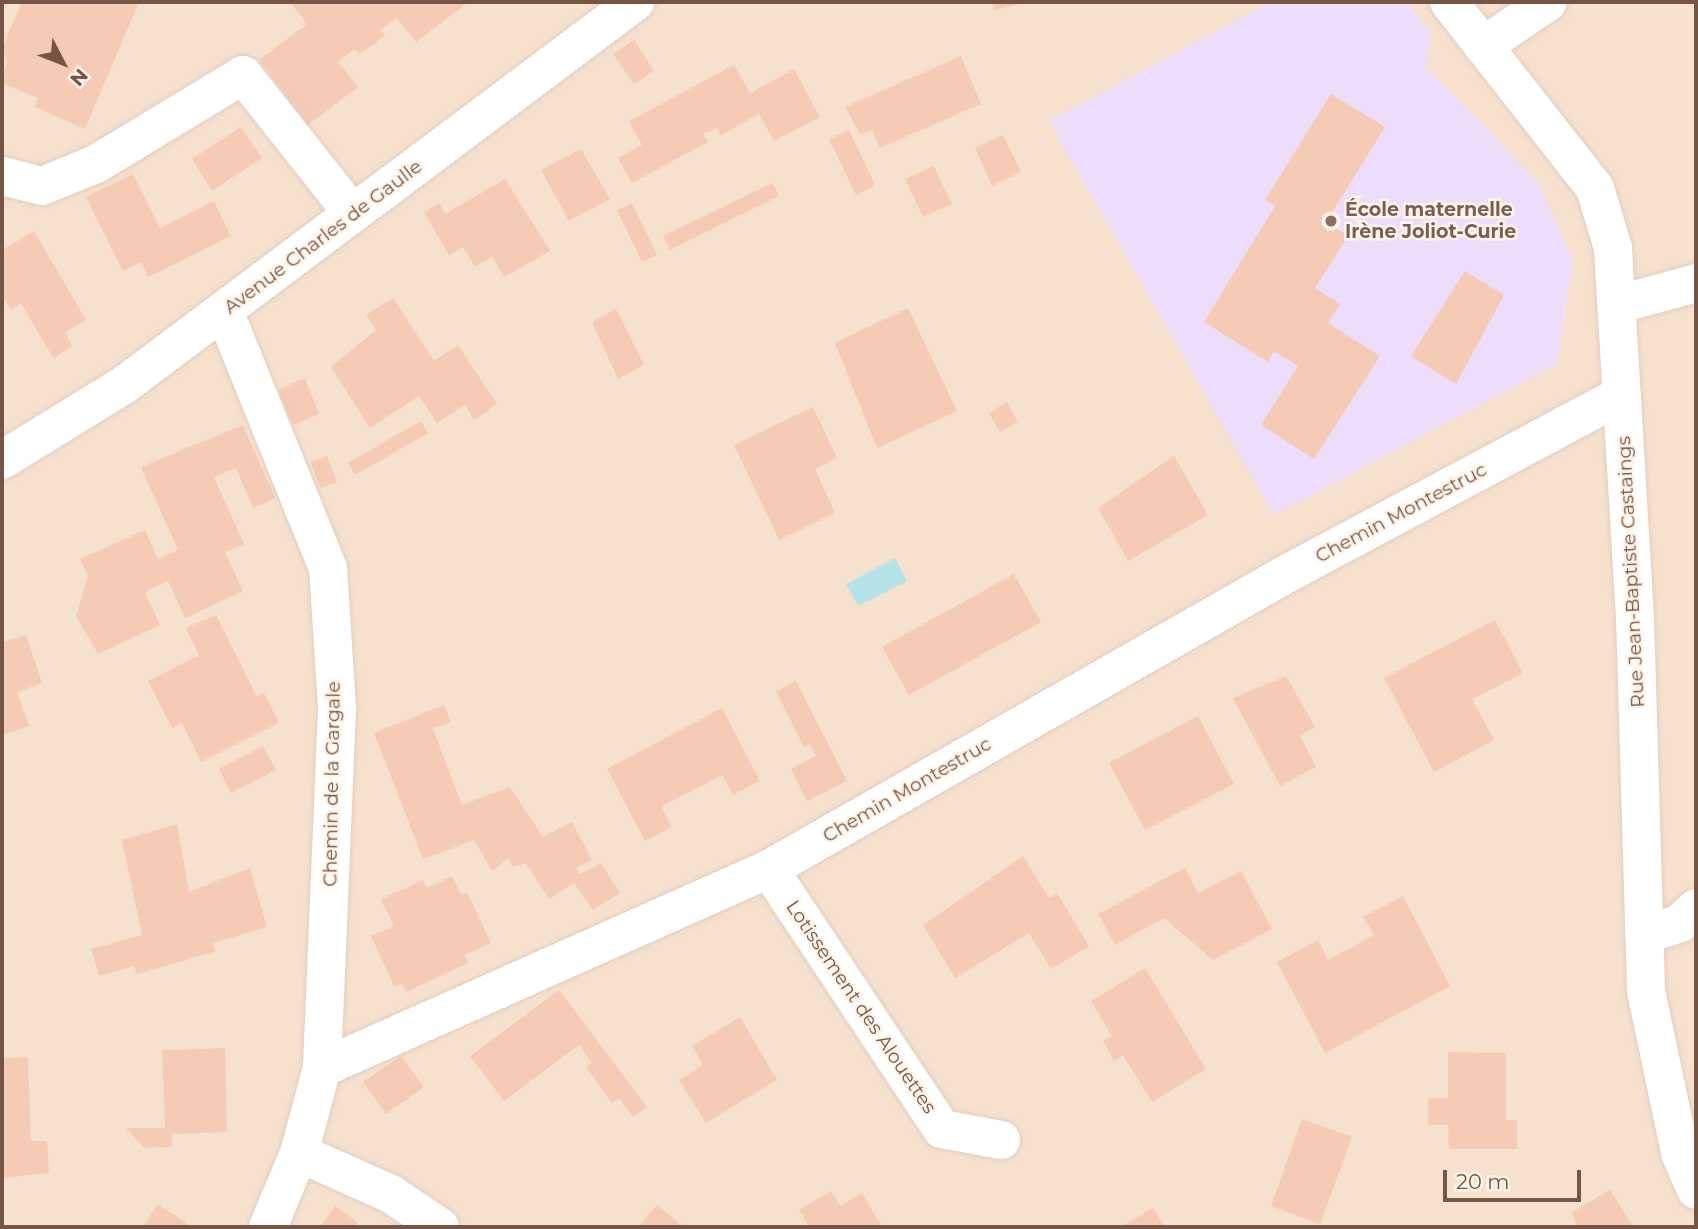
<!DOCTYPE html>
<html>
<head>
<meta charset="utf-8">
<style>
	body { margin:0 }
	#map { position:relative; width:1698px; height:1229px; overflow:hidden; background:#fef0e0; font-family:Montserrat,sans-serif }
	div>[style] { position:absolute }
	[style*='--x'] { left:calc(var(--x)*1px); top:calc(var(--y)*1px); width:calc(var(--w)*1px); rotate:calc(var(--a)*1deg) }
	.residential>* { inset:0; background:#f6e1ce }
	.education>* { inset:0; background:#edddfa }
	.water>* { inset:0; background:#b4e4e8 }
	.building>* { inset:0; background:#f5cbb6 }
	.roads { filter:drop-shadow(0 0 2px #e4cdbf) drop-shadow(0 0 2px #e4cdbf) }
	.street>* { height:38px; margin:-19px; padding:0 19px; transform-origin:19px; border-radius:19px; background:#fff }
	.secondary>* { height:38px; margin:-19px; padding:0 19px; transform-origin:19px; border-radius:19px; background:#fff }
	.dots>* { width:19px; height:19px; translate:-50% -50%; box-sizing:border-box; border:4px solid #fff4e8; border-radius:50% }
	span { translate:-50% -50%; white-space:nowrap; text-align:center; line-height:1.15; -webkit-text-stroke:5px #fff4e8; paint-order:stroke }
	.education-label { font-size:19px; color:#785e54; font-weight:700 }
	.left { translate:0 -50%; text-align:left }
	.street-label { font-size:19px; color:#765446 }
	.frame { position:absolute; inset:0; border:4px solid #765446; pointer-events:none }
	.north { position:absolute; left:28px; top:28px; width:70px; height:70px; -webkit-text-stroke:5px #fff4e8; paint-order:stroke; rotate:132deg; font-size:19px; font-weight:700; line-height:28px; text-align:center; color:#765446 }
	.north::after { content:''; display:block; margin:auto; width:24px; height:32px; background:#765446; clip-path:polygon(50% 0,100% 100%,50% 72%,0 100%) }
	.scale { position:absolute; left:1443px; top:1170px; width:138px; height:32px; box-sizing:border-box; border:4px solid #765446; border-top:0; padding-left:9px; font-size:21px; line-height:24px; white-space:nowrap; color:#765446; -webkit-text-stroke:5px #fff4e8; paint-order:stroke }
</style>
</head>
<body>
<div id="map">
	<div class="residential">
		<div style="clip-path:polygon(2px 2px,1696px 2px,1696px 1227px,2px 1227px)"></div>
	</div>
	<div class="education">
		<div style="clip-path:polygon(1271px 2px,1407px 2px,1431px 34px,1426px 68px,1538px 182px,1573px 260px,1557px 364px,1274px 515px,1049px 121px)"></div>
	</div>
	<div class="water">
		<div style="clip-path:polygon(895px 558px,907px 581px,858px 606px,846px 584px)"></div>
	</div>
	<div class="building">
		<div style="clip-path:polygon(22px 2px,139px 2px,85px 129px,35px 107px,38px 98px,2px 83px,7px 61px,2px 48px)"></div>
		<div style="clip-path:polygon(290px 2px,464px 2px,466px 4px,416px 42px,397px 18px,380px 30px,385px 36px,359px 54px,355px 49px,338px 62px,358px 87px,308px 125px,259px 60px,307px 24px)"></div>
		<div style="clip-path:polygon(992px 2px,1025px 2px,1025px 3px,994px 10px)"></div>
		<div style="clip-path:polygon(634px 40px,654px 71px,634px 84px,613px 54px)"></div>
		<div style="clip-path:polygon(961px 56px,981px 104px,880px 148px,872px 130px,860px 134px,845px 107px)"></div>
		<div style="clip-path:polygon(734px 65px,750px 93px,794px 69px,820px 117px,774px 141px,759px 114px,721px 135px,717px 128px,703px 134px,708px 142px,632px 183px,618px 158px,642px 145px,629px 121px)"></div>
		<div style="clip-path:polygon(1331px 94px,1385px 127px,1326px 222px,1348px 236px,1315px 288px,1340px 304px,1328px 323px,1380px 356px,1314px 459px,1261px 425px,1298px 366px,1274px 351px,1268px 362px,1204px 322px,1275px 206px,1265px 200px)"></div>
		<div style="clip-path:polygon(241px 127px,262px 158px,212px 191px,192px 159px)"></div>
		<div style="clip-path:polygon(849px 130px,875px 185px,856px 195px,829px 139px)"></div>
		<div style="clip-path:polygon(1003px 135px,1021px 172px,992px 186px,975px 148px)"></div>
		<div style="clip-path:polygon(581px 149px,610px 199px,569px 221px,541px 170px)"></div>
		<div style="clip-path:polygon(934px 166px,952px 204px,923px 217px,905px 179px)"></div>
		<div style="clip-path:polygon(133px 174px,160px 228px,214px 201px,231px 236px,148px 277px,141px 262px,123px 271px,86px 197px)"></div>
		<div style="clip-path:polygon(505px 179px,550px 251px,504px 277px,492px 256px,475px 267px,463px 247px,449px 255px,424px 212px,439px 203px,445px 214px)"></div>
		<div style="clip-path:polygon(773px 183px,779px 196px,670px 250px,663px 236px)"></div>
		<div style="clip-path:polygon(632px 203px,657px 255px,642px 262px,617px 210px)"></div>
		<div style="clip-path:polygon(34px 231px,86px 320px,65px 332px,72px 346px,53px 358px,21px 303px,11px 310px,2px 295px,2px 250px)"></div>
		<div style="clip-path:polygon(1465px 271px,1504px 295px,1456px 384px,1411px 356px)"></div>
		<div style="clip-path:polygon(393px 298px,434px 361px,458px 345px,497px 404px,474px 420px,465px 405px,437px 423px,419px 396px,370px 428px,331px 367px,376px 330px,366px 315px)"></div>
		<div style="clip-path:polygon(908px 308px,957px 411px,877px 448px,835px 343px)"></div>
		<div style="clip-path:polygon(616px 309px,644px 365px,618px 379px,592px 322px)"></div>
		<div style="clip-path:polygon(305px 378px,319px 414px,293px 425px,278px 390px)"></div>
		<div style="clip-path:polygon(1007px 402px,1018px 422px,1000px 432px,989px 413px)"></div>
		<div style="clip-path:polygon(813px 407px,837px 458px,815px 469px,835px 513px,779px 540px,734px 445px)"></div>
		<div style="clip-path:polygon(421px 421px,428px 433px,355px 475px,348px 463px)"></div>
		<div style="clip-path:polygon(243px 425px,275px 498px,253px 508px,236px 468px,214px 477px,244px 544px,225px 552px,243px 591px,185px 618px,168px 581px,145px 592px,160px 625px,98px 654px,76px 616px,88px 576px,80px 559px,145px 530px,158px 559px,178px 550px,141px 467px)"></div>
		<div style="clip-path:polygon(327px 456px,337px 482px,320px 488px,311px 462px)"></div>
		<div style="clip-path:polygon(1174px 456px,1208px 515px,1128px 561px,1098px 508px)"></div>
		<div style="clip-path:polygon(1014px 574px,1041px 622px,909px 695px,882px 647px)"></div>
		<div style="clip-path:polygon(216px 615px,257px 697px,264px 693px,279px 723px,201px 762px,182px 723px,172px 728px,148px 681px,199px 655px,186px 628px)"></div>
		<div style="clip-path:polygon(1495px 620px,1523px 673px,1472px 699px,1494px 740px,1434px 772px,1384px 678px)"></div>
		<div style="clip-path:polygon(26px 635px,42px 683px,17px 692px,29px 726px,2px 735px,2px 643px)"></div>
		<div style="clip-path:polygon(1286px 676px,1315px 727px,1300px 736px,1316px 767px,1280px 786px,1233px 698px)"></div>
		<div style="clip-path:polygon(796px 681px,847px 781px,807px 801px,791px 769px,816px 756px,810px 744px,804px 747px,776px 691px)"></div>
		<div style="clip-path:polygon(444px 705px,451px 722px,433px 729px,462px 805px,510px 787px,543px 837px,572px 822px,592px 860px,576px 868px,580px 874px,601px 863px,620px 893px,593px 910px,574px 883px,549px 899px,526px 863px,513px 867px,509px 858px,492px 871px,474px 840px,423px 859px,374px 733px)"></div>
		<div style="clip-path:polygon(722px 708px,760px 781px,733px 795px,722px 775px,661px 807px,672px 827px,645px 841px,607px 769px)"></div>
		<div style="clip-path:polygon(1198px 716px,1234px 784px,1145px 830px,1109px 763px)"></div>
		<div style="clip-path:polygon(263px 746px,276px 770px,231px 793px,219px 769px)"></div>
		<div style="clip-path:polygon(177px 824px,189px 892px,250px 868px,267px 927px,213px 943px,216px 951px,137px 974px,134px 966px,99px 976px,91px 949px,142px 935px,122px 840px)"></div>
		<div style="clip-path:polygon(1023px 856px,1049px 898px,1057px 893px,1089px 946px,1051px 969px,1029px 933px,955px 978px,923px 925px)"></div>
		<div style="clip-path:polygon(1185px 868px,1198px 893px,1241px 871px,1272px 929px,1213px 960px,1164px 918px,1115px 945px,1098px 914px)"></div>
		<div style="clip-path:polygon(452px 876px,461px 895px,467px 892px,491px 943px,464px 955px,468px 963px,406px 992px,402px 984px,394px 986px,371px 936px,394px 926px,381px 899px,423px 880px,427px 888px)"></div>
		<div style="clip-path:polygon(1403px 896px,1450px 986px,1325px 1053px,1277px 962px,1318px 940px,1328px 960px,1374px 935px,1363px 917px)"></div>
		<div style="clip-path:polygon(1145px 968px,1206px 1069px,1152px 1102px,1123px 1055px,1114px 1061px,1103px 1041px,1112px 1036px,1091px 1001px)"></div>
		<div style="clip-path:polygon(559px 990px,647px 1107px,633px 1117px,619px 1098px,612px 1103px,586px 1067px,592px 1063px,579px 1045px,504px 1101px,470px 1056px)"></div>
		<div style="clip-path:polygon(740px 1017px,777px 1080px,706px 1123px,679px 1080px,703px 1065px,692px 1046px)"></div>
		<div style="clip-path:polygon(225px 1048px,227px 1132px,172px 1134px,172px 1147px,144px 1148px,126px 1128px,165px 1128px,162px 1050px)"></div>
		<div style="clip-path:polygon(1448px 1052px,1506px 1053px,1506px 1120px,1517px 1120px,1517px 1149px,1449px 1149px,1448px 1125px,1428px 1125px,1428px 1098px,1448px 1098px)"></div>
		<div style="clip-path:polygon(401px 1056px,424px 1087px,386px 1114px,363px 1082px)"></div>
		<div style="clip-path:polygon(28px 1057px,31px 1141px,47px 1141px,49px 1173px,2px 1178px,2px 1058px)"></div>
		<div style="clip-path:polygon(1302px 1119px,1352px 1137px,1320px 1224px,1271px 1206px)"></div>
		<div style="clip-path:polygon(1610px 1190px,1633px 1227px,1577px 1227px,1572px 1212px)"></div>
		<div style="clip-path:polygon(831px 1191px,840px 1206px,862px 1193px,882px 1227px,809px 1227px,799px 1210px)"></div>
		<div style="clip-path:polygon(158px 1204px,192px 1227px,143px 1227px)"></div>
		<div style="clip-path:polygon(657px 1205px,684px 1227px,638px 1227px)"></div>
		<div style="clip-path:polygon(335px 1206px,358px 1222px,355px 1227px,320px 1227px)"></div>
		<div style="clip-path:polygon(1153px 1208px,1165px 1227px,1121px 1227px)"></div>
	</div>
	<div class="roads">
		<div class="street">
			<div style="--x:1449;--y:2;--w:236;--a:51.9"></div>
			<div style="--x:1595;--y:188;--w:63;--a:73.3"></div>
			<div style="--x:1613;--y:248;--w:371;--a:86.6"></div>
			<div style="--x:1635;--y:618;--w:373;--a:88.3"></div>
			<div style="--x:1646;--y:991;--w:166;--a:78.1"></div>
			<div style="--x:1680;--y:1153;--w:40;--a:66.6"></div>
			<div style="--x:1483;--y:46;--w:78;--a:-34.1"></div>
			<div style="--x:2;--y:176;--w:41;--a:14"></div>
			<div style="--x:42;--y:186;--w:58;--a:-22.2"></div>
			<div style="--x:96;--y:164;--w:172;--a:-31.2"></div>
			<div style="--x:243;--y:75;--w:177;--a:51.6"></div>
			<div style="--x:1620;--y:304;--w:79;--a:-15.4"></div>
			<div style="--x:224;--y:311;--w:277;--a:68"></div>
			<div style="--x:328;--y:568;--w:141;--a:86.3"></div>
			<div style="--x:337;--y:709;--w:359;--a:92.4"></div>
			<div style="--x:322;--y:1068;--w:88;--a:105.1"></div>
			<div style="--x:299;--y:1153;--w:80;--a:112.7"></div>
			<div style="--x:769;--y:869;--w:312;--a:56.4"></div>
			<div style="--x:942;--y:1129;--w:60;--a:10.6"></div>
			<div style="--x:1644;--y:935;--w:38;--a:-18"></div>
			<div style="--x:1680;--y:923;--w:22;--a:-43"></div>
			<div style="--x:322;--y:1068;--w:489;--a:-24"></div>
			<div style="--x:769;--y:869;--w:600;--a:-29.69"></div>
			<div style="--x:1290;--y:572;--w:376;--a:-28.1"></div>
			<div style="--x:299;--y:1153;--w:101;--a:24"></div>
			<div style="--x:391;--y:1194;--w:59;--a:34"></div>
		</div>
		<div class="secondary">
			<div style="--x:2;--y:460;--w:143;--a:-31.6"></div>
			<div style="--x:124;--y:385;--w:639;--a:-36.85"></div>
		</div>
	</div>
	<div class="dots">
		<div style="left:1331px;top:221px;background:#8d6e63"></div>
	</div>
	<div class="education-label">
		<span class="left" style="left:1345px;top:221px">École maternelle<br>Irène Joliot-Curie</span>
	</div>
	<div class="street-label">
		<span style="left:323px;top:237px;rotate:-37deg">Avenue Charles de Gaulle</span>
		<span style="left:1401px;top:513px;rotate:-28deg">Chemin Montestruc</span>
		<span style="left:1631px;top:572px;rotate:-93deg">Rue Jean-Baptiste Castaings</span>
		<span style="left:332px;top:784px;rotate:-89deg">Chemin de la Gargale</span>
		<span style="left:907px;top:790px;rotate:-30deg">Chemin Montestruc</span>
		<span style="left:861px;top:1007px;rotate:56deg">Lotissement des Alouettes</span>
	</div>
	<div class="frame"></div>
	<div class="north">N</div>
	<div class="scale">20 m</div>
</div>
</body>
</html>
